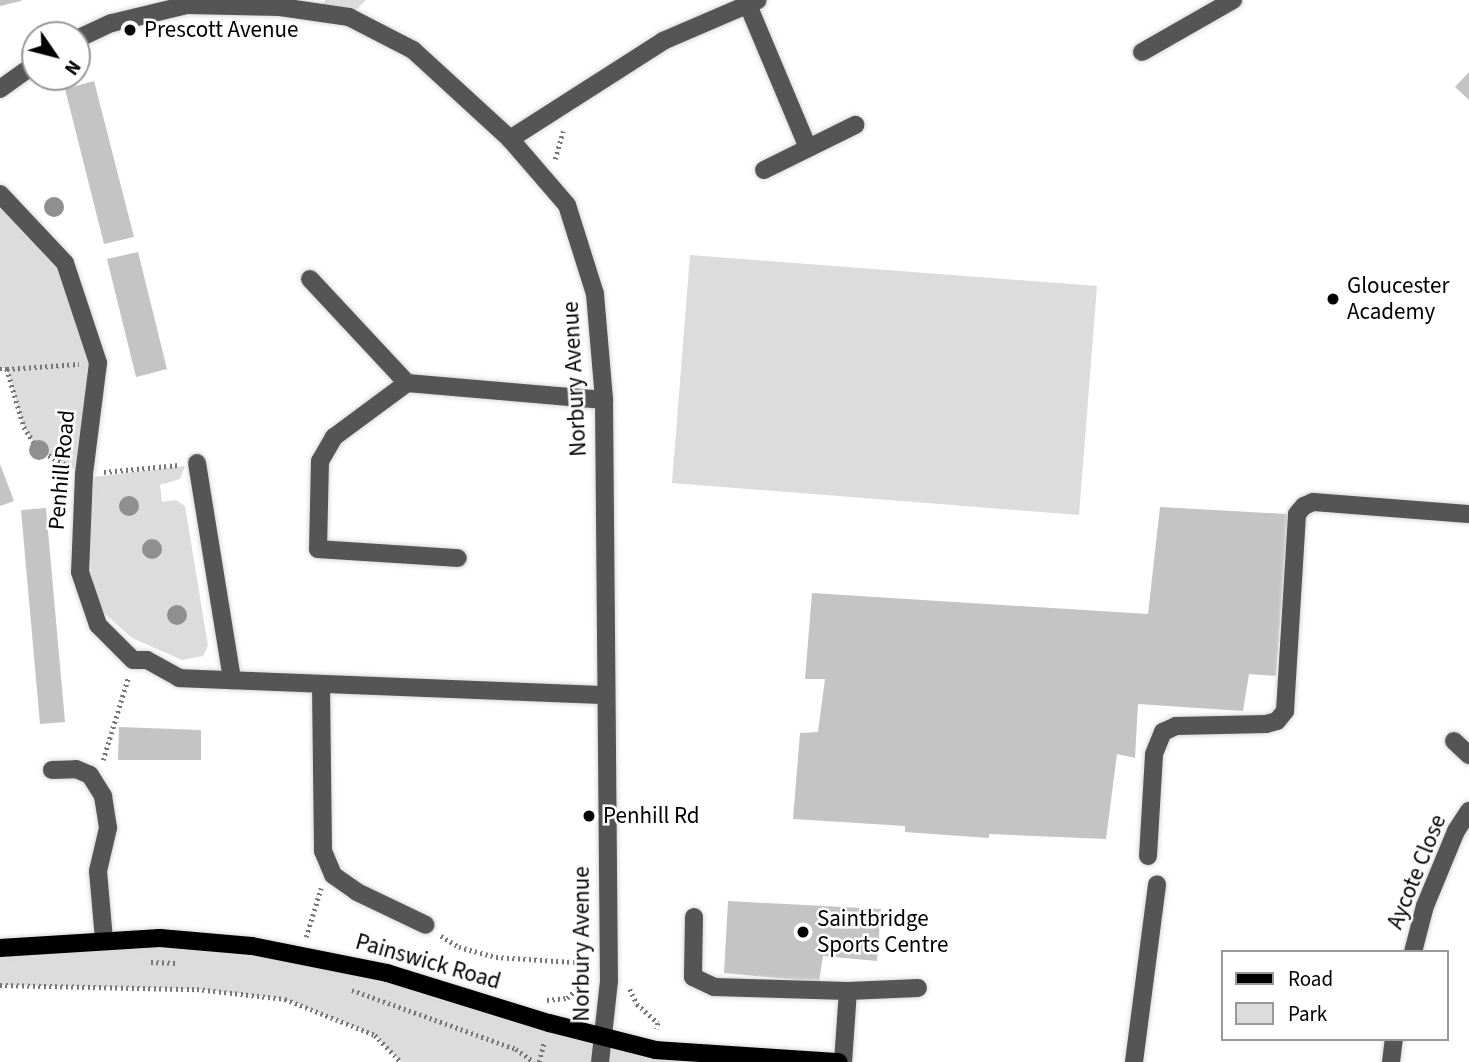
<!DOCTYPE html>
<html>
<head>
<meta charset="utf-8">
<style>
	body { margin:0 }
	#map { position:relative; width:1469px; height:1062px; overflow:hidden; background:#fff; font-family:"Source Sans 3",sans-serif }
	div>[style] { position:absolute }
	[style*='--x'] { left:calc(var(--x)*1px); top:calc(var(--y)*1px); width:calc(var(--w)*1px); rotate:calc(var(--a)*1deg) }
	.green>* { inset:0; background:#dcdcdc }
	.building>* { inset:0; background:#c4c4c4 }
	.path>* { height:4.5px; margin-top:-2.25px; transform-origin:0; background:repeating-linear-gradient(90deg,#777 0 2px,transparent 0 5.5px) }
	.roads { filter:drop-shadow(0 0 2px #dbdbdb) drop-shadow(0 0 2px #dbdbdb) }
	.minor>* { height:18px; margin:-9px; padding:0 9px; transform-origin:9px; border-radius:9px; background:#555 }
	.major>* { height:18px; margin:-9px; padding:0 9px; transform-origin:9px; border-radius:9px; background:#000 }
	.trees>* { width:20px; height:20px; margin:-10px; border-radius:50%; background:#8f8f8f }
	.dots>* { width:19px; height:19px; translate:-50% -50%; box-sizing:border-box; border:4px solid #fff; border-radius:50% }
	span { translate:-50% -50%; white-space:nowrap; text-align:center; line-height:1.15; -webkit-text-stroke:5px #fff; paint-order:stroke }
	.poi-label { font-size:23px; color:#000 }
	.left { translate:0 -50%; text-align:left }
	.street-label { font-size:23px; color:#000 }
	.legend { position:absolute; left:1221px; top:950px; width:228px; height:91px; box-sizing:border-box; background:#fff; border:2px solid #999; margin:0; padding:9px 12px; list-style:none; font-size:21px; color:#000 }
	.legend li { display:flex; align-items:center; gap:14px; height:35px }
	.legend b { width:35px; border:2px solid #999 }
	.north { position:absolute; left:21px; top:21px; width:70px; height:70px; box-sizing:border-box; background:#fff; border:2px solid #999; border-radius:50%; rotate:125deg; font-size:19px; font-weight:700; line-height:28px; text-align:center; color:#000 }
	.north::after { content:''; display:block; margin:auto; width:24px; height:32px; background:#000; clip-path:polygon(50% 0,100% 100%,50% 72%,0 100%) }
</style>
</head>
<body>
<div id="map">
	<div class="green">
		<div style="clip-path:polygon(325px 0,366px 0,349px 17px,322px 11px)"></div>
		<div style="clip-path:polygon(0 201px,65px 263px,98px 363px,84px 474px,39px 450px,24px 427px,7px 369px,0 367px)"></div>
		<div style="clip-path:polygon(690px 255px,1097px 286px,1079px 515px,672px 483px)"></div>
		<div style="clip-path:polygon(185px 466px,180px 479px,160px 485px,162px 502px,176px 500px,185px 506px,208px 646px,203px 656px,182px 660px,132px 638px,103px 612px,93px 587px,89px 554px,93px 477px)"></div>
		<div style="clip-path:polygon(160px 938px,252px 946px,549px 1023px,761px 1062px,401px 1062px,375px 1035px,285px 999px,197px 989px,0 985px,0 949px)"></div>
	</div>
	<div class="building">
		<div style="clip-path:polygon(0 0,21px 0,21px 1px,0 6px)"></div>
		<div style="clip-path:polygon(1469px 72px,1469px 100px,1455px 87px)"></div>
		<div style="clip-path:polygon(94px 81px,134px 237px,104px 244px,65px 89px)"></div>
		<div style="clip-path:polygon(138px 252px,167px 369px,136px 377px,107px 259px)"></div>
		<div style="clip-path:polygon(0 464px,14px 501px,0 506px)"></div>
		<div style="clip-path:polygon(1160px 507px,1288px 514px,1276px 676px,1249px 674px,1243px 711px,1138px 704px,1135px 758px,1117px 754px,1106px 839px,989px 834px,989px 838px,905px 832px,905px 826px,793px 819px,800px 733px,818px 732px,825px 679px,805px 679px,812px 593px,1148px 614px)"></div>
		<div style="clip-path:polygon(46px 508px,65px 722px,40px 724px,21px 510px)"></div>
		<div style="clip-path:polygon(119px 727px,201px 730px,201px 760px,118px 760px)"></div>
		<div style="clip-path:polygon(728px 901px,881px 909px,877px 961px,823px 956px,819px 982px,724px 973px)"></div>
	</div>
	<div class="path">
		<div style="--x:555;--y:159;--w:29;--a:-74"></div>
		<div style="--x:0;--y:369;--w:7;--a:0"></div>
		<div style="--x:7;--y:369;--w:60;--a:73.7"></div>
		<div style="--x:24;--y:427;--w:27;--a:57"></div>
		<div style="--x:39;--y:450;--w:31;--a:29"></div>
		<div style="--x:7;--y:369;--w:72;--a:-4"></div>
		<div style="--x:104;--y:472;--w:75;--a:-5.3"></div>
		<div style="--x:103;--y:760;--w:86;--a:-73"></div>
		<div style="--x:441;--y:936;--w:21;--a:31"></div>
		<div style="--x:459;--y:947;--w:38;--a:15"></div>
		<div style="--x:496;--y:957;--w:92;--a:3.7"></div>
		<div style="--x:306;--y:937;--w:51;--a:-73"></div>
		<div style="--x:151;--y:962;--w:26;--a:2"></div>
		<div style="--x:0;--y:985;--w:197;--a:1.2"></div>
		<div style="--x:197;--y:989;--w:89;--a:6.5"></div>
		<div style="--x:285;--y:999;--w:97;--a:21.8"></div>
		<div style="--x:375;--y:1035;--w:37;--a:46"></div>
		<div style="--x:630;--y:989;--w:17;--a:65"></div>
		<div style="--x:637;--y:1004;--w:28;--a:42"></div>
		<div style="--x:658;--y:1023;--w:6;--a:99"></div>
		<div style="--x:352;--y:990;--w:174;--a:19.8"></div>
		<div style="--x:516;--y:1049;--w:22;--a:36"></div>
		<div style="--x:547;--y:1000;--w:20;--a:-6"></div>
		<div style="--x:567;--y:998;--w:27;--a:-42"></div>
		<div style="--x:539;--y:1062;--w:21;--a:-76"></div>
	</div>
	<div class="roads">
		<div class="minor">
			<div style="--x:748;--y:5;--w:155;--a:67.2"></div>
			<div style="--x:77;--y:39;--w:38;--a:-25"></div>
			<div style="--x:112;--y:23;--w:77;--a:-13.5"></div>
			<div style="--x:187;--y:5;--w:93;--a:1.2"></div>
			<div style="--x:280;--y:7;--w:70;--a:8.2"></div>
			<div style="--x:349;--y:17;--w:72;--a:27.3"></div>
			<div style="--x:413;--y:50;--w:132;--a:42.5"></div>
			<div style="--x:510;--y:139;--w:87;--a:49.2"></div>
			<div style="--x:567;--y:205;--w:93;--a:72.5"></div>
			<div style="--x:595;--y:294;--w:106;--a:85.1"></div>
			<div style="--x:604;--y:400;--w:581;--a:89.51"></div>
			<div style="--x:609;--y:981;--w:81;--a:96.3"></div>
			<div style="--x:1142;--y:52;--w:105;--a:-29.7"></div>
			<div style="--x:0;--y:89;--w:43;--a:-35.5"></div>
			<div style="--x:510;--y:139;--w:182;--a:-32.6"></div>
			<div style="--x:663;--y:41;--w:103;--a:-23.3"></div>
			<div style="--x:764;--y:170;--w:102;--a:-26.3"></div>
			<div style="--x:0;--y:194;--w:95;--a:46.7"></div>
			<div style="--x:65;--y:263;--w:105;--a:71.7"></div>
			<div style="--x:98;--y:363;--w:112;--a:97.2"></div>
			<div style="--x:84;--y:474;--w:98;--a:92.3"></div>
			<div style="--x:80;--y:572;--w:56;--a:71.2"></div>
			<div style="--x:98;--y:625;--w:49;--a:45"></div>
			<div style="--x:133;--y:660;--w:14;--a:0"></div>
			<div style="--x:147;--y:660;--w:37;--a:29"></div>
			<div style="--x:179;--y:678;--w:426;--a:2.3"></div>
			<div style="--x:310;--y:279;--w:142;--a:47"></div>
			<div style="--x:407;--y:383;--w:198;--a:4.9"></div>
			<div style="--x:407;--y:383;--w:91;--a:143.5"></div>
			<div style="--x:334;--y:437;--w:28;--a:120"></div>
			<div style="--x:320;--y:461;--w:88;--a:91.3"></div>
			<div style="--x:318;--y:549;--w:140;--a:3.7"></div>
			<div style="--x:197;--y:463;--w:220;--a:80.8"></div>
			<div style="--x:321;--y:686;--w:165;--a:89.3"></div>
			<div style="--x:323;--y:851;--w:26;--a:67"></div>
			<div style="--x:333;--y:875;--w:29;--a:35"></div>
			<div style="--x:357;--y:892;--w:76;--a:25.6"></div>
			<div style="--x:1454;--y:741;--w:21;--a:43"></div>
			<div style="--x:52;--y:770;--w:24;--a:-2"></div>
			<div style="--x:76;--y:769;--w:15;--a:23"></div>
			<div style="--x:90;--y:775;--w:25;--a:58"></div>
			<div style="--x:103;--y:796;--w:32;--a:81"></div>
			<div style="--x:108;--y:828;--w:44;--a:103.1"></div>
			<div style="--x:98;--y:871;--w:69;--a:85"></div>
			<div style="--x:1148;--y:856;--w:102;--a:-86.6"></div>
			<div style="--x:1154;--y:754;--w:24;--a:-68"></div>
			<div style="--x:1163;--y:732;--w:14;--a:-25"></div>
			<div style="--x:1176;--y:726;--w:90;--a:-1.3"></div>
			<div style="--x:1266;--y:724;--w:11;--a:-15"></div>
			<div style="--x:1277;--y:721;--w:13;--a:-51"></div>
			<div style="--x:1285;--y:711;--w:197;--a:-86.5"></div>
			<div style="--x:1297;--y:514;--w:11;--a:-49"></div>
			<div style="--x:1304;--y:506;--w:10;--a:-24"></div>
			<div style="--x:1313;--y:502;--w:156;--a:4.4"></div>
			<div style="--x:694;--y:917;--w:60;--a:91"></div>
			<div style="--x:693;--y:977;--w:23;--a:25"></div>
			<div style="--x:714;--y:987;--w:134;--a:1.7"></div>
			<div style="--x:1413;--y:952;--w:48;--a:-75.4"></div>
			<div style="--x:1425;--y:906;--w:81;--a:-67.5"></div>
			<div style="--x:1456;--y:831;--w:24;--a:-57"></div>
			<div style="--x:843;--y:1062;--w:71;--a:-86"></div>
			<div style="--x:848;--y:991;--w:70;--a:-2.5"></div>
			<div style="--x:1134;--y:1062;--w:179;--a:-82.6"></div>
			<div style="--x:1391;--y:1062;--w:23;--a:-83"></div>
		</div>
		<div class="major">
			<div style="--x:0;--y:948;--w:160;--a:-3.6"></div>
			<div style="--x:160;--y:938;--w:92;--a:5"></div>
			<div style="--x:252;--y:946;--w:138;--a:11.3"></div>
			<div style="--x:387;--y:973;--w:170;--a:17.2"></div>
			<div style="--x:549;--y:1023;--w:110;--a:14.2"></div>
			<div style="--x:656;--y:1050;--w:183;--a:3.8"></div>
		</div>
	</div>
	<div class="trees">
		<div style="left:54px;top:207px"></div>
		<div style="left:39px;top:450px"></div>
		<div style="left:129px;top:506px"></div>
		<div style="left:152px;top:549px"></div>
		<div style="left:177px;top:615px"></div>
	</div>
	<div class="dots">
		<div style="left:130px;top:30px;background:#000"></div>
		<div style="left:1333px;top:299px;background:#000"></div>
		<div style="left:589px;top:816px;background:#000"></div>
		<div style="left:803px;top:932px;background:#000"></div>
	</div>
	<div class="poi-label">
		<span class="left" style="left:144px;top:30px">Prescott Avenue</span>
		<span class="left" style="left:1347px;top:299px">Gloucester<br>Academy</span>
		<span class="left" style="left:603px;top:816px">Penhill Rd</span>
		<span class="left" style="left:817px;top:932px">Saintbridge<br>Sports Centre</span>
	</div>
	<div class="street-label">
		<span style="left:575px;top:379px;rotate:-93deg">Norbury Avenue</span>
		<span style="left:62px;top:470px;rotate:-85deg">Penhill Road</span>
		<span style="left:1417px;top:872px;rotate:-68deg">Aycote Close</span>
		<span style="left:582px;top:944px;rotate:-90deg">Norbury Avenue</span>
		<span style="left:428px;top:962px;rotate:16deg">Painswick Road</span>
	</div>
	<ul class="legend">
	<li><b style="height:9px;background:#000"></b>Road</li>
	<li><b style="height:19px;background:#dcdcdc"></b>Park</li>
	</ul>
	<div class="north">N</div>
</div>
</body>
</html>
